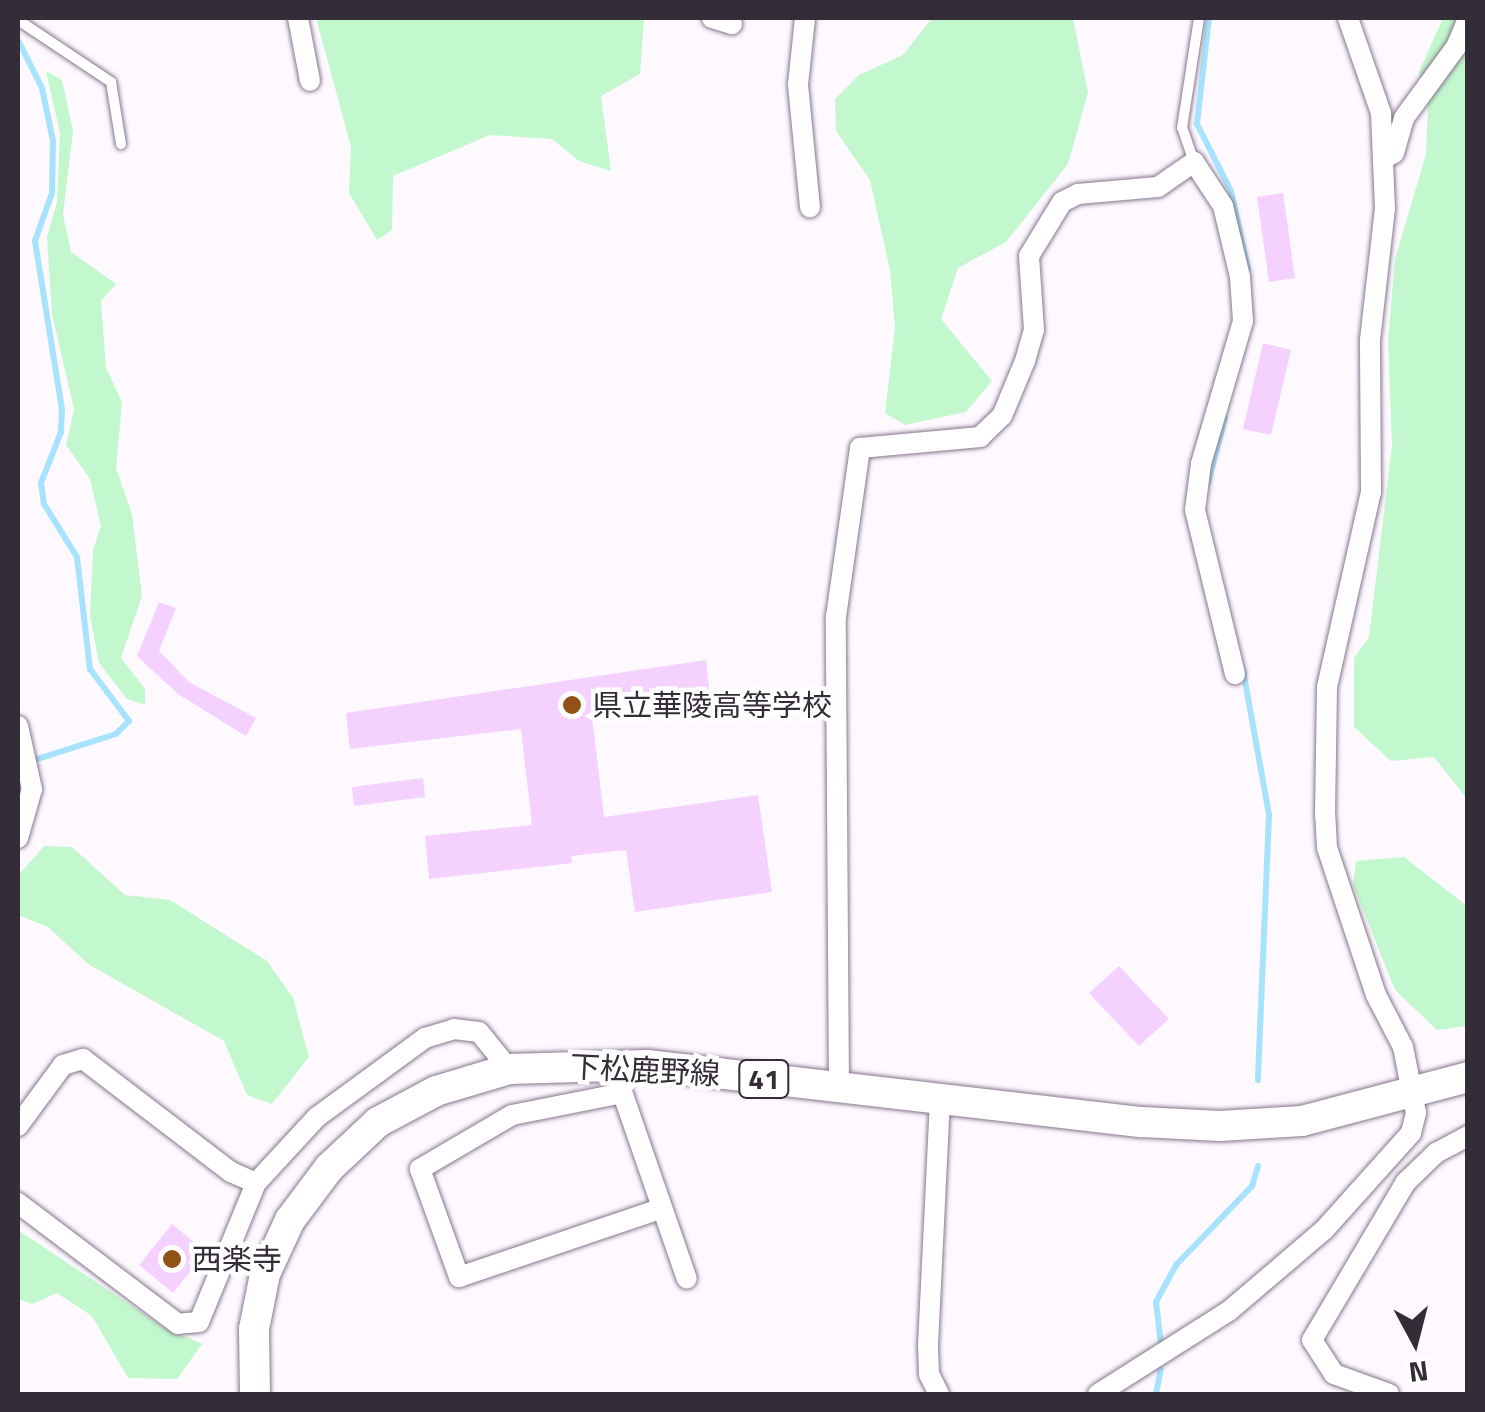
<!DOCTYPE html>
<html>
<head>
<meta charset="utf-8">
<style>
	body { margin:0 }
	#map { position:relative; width:1485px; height:1412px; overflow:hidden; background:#fdf9ff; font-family:"Titillium Web","Noto Sans JP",sans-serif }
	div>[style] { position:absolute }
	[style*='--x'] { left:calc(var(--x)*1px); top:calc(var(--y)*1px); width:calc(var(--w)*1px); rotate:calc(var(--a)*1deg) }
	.green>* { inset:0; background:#c3f7cd }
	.stream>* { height:6px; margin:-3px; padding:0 3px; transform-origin:3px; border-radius:3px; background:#a7e3fc }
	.building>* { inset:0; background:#f4d1fe }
	.roads { filter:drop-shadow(0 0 2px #88758d) drop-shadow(0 0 2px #88758d) }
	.lane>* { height:10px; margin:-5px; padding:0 5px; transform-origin:5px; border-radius:5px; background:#fff }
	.street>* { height:20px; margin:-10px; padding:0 10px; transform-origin:10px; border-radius:10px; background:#fff }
	.primary>* { height:30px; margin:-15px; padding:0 15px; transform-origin:15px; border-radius:15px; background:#fff }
	.dots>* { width:28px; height:28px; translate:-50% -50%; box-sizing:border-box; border:5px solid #fff; border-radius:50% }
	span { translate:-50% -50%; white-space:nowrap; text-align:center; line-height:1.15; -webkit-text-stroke:9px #fff; paint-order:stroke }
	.shield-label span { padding:2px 8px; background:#fff; border:2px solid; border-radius:8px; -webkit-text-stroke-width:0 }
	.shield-label { font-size:28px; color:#342c36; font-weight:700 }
	.poi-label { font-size:30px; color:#342c36 }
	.left { translate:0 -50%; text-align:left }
	.street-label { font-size:30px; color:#342c36 }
	.frame { position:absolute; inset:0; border:20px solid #342c36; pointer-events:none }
	.north { position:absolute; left:1365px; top:1292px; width:100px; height:100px; -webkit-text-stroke:8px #fff; paint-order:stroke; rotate:173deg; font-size:28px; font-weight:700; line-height:40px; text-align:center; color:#342c36 }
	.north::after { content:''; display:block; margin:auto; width:35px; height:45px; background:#342c36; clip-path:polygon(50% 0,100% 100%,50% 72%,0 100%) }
</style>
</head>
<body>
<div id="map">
	<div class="green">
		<div style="clip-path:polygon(316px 18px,644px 18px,640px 74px,601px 96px,611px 171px,579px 161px,552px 139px,490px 135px,393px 176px,392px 230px,377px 240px,349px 193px,351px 147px)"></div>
		<div style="clip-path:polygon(932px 18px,1073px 18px,1088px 93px,1068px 164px,1006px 242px,958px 268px,941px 319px,992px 381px,966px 412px,905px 425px,885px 413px,895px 327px,890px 270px,870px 180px,836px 131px,835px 99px,859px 75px,903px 55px)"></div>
		<div style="clip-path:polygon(1443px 18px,1467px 18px,1467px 799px,1434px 757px,1391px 761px,1354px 727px,1354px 658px,1369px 637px,1392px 445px,1388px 341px,1395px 259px,1426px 154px,1428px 108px,1419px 72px)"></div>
		<div style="clip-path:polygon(46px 71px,62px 80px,73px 131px,63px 215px,71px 252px,116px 284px,101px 301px,106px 368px,122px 402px,116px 468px,132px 514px,142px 596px,121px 658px,145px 689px,145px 705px,127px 699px,99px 663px,90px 616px,93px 550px,101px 526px,90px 479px,66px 445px,74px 409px,52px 314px,47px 237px,57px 202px,60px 133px)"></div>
		<div style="clip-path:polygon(44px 846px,72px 847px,125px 895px,170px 900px,267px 961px,293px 998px,309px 1057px,272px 1104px,247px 1095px,224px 1041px,88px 964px,48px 927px,18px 915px,18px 876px)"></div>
		<div style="clip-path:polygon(1404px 857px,1467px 906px,1467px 1026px,1437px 1030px,1395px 990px,1353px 885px,1356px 861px)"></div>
		<div style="clip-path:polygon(18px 1230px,162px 1326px,202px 1344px,177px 1379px,128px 1378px,92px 1316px,57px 1293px,32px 1304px,18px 1299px)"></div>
	</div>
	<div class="stream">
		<div style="--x:1209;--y:18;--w:107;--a:96.5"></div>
		<div style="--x:1197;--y:124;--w:75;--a:63.1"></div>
		<div style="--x:1231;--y:191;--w:80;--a:77.7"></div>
		<div style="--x:18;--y:40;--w:54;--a:63.4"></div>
		<div style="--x:42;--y:88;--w:54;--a:78.3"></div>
		<div style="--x:53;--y:141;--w:52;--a:91.1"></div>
		<div style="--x:52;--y:193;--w:51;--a:109.5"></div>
		<div style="--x:35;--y:241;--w:171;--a:80.9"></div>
		<div style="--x:62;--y:410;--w:22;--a:93"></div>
		<div style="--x:61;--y:432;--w:55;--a:111.4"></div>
		<div style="--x:41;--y:483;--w:21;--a:82"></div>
		<div style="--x:44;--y:504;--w:62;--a:58.1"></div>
		<div style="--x:77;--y:557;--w:113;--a:83.4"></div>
		<div style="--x:90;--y:669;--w:65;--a:53.1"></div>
		<div style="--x:129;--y:721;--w:18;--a:135"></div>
		<div style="--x:116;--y:734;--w:83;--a:162.4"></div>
		<div style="--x:1208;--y:483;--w:67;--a:-75.3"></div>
		<div style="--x:1243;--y:670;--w:147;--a:79.8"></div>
		<div style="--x:1269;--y:815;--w:265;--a:92.4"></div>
		<div style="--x:19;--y:774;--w:27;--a:86"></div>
		<div style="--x:1161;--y:1345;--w:43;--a:-96.6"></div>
		<div style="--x:1156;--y:1302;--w:42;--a:-61.6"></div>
		<div style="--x:1176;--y:1265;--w:110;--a:-46.1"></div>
		<div style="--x:1252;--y:1186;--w:21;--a:-73"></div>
		<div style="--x:1156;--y:1394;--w:25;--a:-79"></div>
	</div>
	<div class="building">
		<div style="clip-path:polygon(1283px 193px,1295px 278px,1269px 282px,1257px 197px)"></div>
		<div style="clip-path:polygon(1263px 343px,1291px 350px,1271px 435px,1243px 429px)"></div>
		<div style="clip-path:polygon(159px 602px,176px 608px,159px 651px,189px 682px,256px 718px,246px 736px,178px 694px,137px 656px)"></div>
		<div style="clip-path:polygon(706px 660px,711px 708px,673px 712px,672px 698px,591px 708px,604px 817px,758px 795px,772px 892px,635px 912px,626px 850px,571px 856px,572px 863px,429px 879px,425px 836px,532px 825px,521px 729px,350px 749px,346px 713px)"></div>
		<div style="clip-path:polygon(423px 778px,425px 797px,354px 806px,352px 787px)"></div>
		<div style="clip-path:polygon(1119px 966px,1169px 1019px,1139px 1046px,1089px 993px)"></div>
		<div style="clip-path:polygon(172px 1224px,206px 1252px,173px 1293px,139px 1265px)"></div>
	</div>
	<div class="roads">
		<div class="lane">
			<div style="--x:18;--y:20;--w:112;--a:33.7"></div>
			<div style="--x:111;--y:82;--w:63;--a:80.8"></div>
			<div style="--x:1194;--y:162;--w:36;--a:-109"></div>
			<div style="--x:1182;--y:128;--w:111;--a:-81.2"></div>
		</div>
		<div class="street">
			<div style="--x:298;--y:18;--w:64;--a:79.2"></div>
			<div style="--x:712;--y:18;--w:21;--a:17"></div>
			<div style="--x:805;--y:18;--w:67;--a:96"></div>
			<div style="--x:798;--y:85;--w:123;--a:84.4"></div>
			<div style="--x:1385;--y:158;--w:10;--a:-29"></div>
			<div style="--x:1394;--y:153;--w:36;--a:-74"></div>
			<div style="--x:1404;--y:118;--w:88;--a:-53.8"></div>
			<div style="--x:1456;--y:47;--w:30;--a:-67"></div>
			<div style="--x:18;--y:726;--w:65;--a:77.5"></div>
			<div style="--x:32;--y:789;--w:51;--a:105.9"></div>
			<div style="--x:619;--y:1083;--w:207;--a:70.9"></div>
			<div style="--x:839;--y:1087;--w:470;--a:-90.4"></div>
			<div style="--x:836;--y:617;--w:171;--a:-81.9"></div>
			<div style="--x:860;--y:448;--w:121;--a:-5.2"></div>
			<div style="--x:980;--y:437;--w:30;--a:-44"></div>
			<div style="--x:1002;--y:416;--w:60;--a:-67.3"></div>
			<div style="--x:1025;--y:361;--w:32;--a:-74"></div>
			<div style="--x:1034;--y:330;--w:74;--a:-93.9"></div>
			<div style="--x:1029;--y:256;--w:63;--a:-58.6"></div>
			<div style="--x:1062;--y:202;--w:18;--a:-27"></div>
			<div style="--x:1078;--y:194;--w:80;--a:-5"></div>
			<div style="--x:1158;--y:187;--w:44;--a:-34.8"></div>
			<div style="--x:1194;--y:162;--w:53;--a:56.6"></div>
			<div style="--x:1223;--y:206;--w:73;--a:76.5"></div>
			<div style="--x:1240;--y:277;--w:44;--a:86.1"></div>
			<div style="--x:1243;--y:321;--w:149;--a:106.4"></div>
			<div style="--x:1201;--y:464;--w:46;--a:97.4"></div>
			<div style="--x:1195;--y:510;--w:169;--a:76.3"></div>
			<div style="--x:618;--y:1094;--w:108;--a:168.8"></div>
			<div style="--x:512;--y:1115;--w:107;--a:149.6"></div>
			<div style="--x:420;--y:1169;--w:115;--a:70.1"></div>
			<div style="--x:459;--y:1277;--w:212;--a:-18.7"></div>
			<div style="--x:18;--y:1126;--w:76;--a:-53.6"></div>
			<div style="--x:63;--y:1065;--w:21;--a:-17"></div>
			<div style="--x:83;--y:1059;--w:186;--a:37.4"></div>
			<div style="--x:231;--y:1172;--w:27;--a:24"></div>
			<div style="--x:256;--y:1183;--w:150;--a:112.3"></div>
			<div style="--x:199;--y:1322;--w:21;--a:175"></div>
			<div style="--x:178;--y:1324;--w:201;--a:-142.9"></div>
			<div style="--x:256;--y:1183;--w:90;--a:-47.3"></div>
			<div style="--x:317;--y:1117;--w:134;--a:-36.2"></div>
			<div style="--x:425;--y:1038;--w:30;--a:-17"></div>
			<div style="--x:454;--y:1029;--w:25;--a:7"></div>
			<div style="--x:479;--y:1032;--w:48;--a:51"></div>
			<div style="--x:939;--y:1394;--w:22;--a:-117"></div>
			<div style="--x:929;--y:1374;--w:29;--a:-92"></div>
			<div style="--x:928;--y:1345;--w:246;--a:-87.2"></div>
			<div style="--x:1098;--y:1394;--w:155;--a:-32.4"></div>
			<div style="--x:1229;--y:1311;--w:125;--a:-40.5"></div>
			<div style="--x:1324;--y:1230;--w:130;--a:-48.1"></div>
			<div style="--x:1411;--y:1133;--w:21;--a:-76"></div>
			<div style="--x:1416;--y:1113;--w:67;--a:-101.1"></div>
			<div style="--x:1403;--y:1047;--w:59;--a:-117.4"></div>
			<div style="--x:1376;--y:995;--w:155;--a:-108.4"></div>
			<div style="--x:1327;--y:848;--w:33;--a:-93"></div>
			<div style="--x:1325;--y:815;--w:128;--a:-89.1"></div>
			<div style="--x:1327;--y:687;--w:200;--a:-77.3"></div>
			<div style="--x:1371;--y:492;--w:152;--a:-90.4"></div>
			<div style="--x:1370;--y:340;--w:132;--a:-83.5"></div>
			<div style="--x:1385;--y:209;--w:96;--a:-92.4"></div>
			<div style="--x:1381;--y:113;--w:101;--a:-109.2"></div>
			<div style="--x:1389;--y:1394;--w:59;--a:-160"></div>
			<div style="--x:1334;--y:1374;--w:40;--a:-122.9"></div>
			<div style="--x:1312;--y:1340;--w:184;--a:-59.3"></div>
			<div style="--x:1406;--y:1182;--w:42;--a:-44"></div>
			<div style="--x:1436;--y:1153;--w:36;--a:-28"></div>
		</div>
		<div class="primary">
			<div style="--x:255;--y:1394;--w:65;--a:-90.9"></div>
			<div style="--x:254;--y:1329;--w:56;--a:-78.7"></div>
			<div style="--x:265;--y:1274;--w:60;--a:-65.2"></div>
			<div style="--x:290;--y:1220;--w:65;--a:-53.1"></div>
			<div style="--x:329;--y:1168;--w:67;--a:-43.2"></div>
			<div style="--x:378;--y:1122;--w:66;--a:-28.1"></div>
			<div style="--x:436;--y:1091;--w:76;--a:-16.8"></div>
			<div style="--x:509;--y:1069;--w:138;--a:-1.7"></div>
			<div style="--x:647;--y:1065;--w:498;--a:6.6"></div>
			<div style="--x:1142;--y:1122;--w:78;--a:2.9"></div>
			<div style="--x:1220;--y:1126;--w:82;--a:-3.5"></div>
			<div style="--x:1302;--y:1121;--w:172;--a:-14.8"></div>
		</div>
	</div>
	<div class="dots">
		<div style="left:572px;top:705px;background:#905215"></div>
		<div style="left:172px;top:1259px;background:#905215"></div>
	</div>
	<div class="shield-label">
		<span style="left:764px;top:1079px">41</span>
	</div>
	<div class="poi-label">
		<span class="left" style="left:592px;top:705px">県立華陵高等学校</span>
		<span class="left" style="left:192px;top:1259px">西楽寺</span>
	</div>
	<div class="street-label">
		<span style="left:645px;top:1070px;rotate:3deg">下松鹿野線</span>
	</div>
	<div class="frame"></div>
	<div class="north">N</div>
</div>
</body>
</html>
